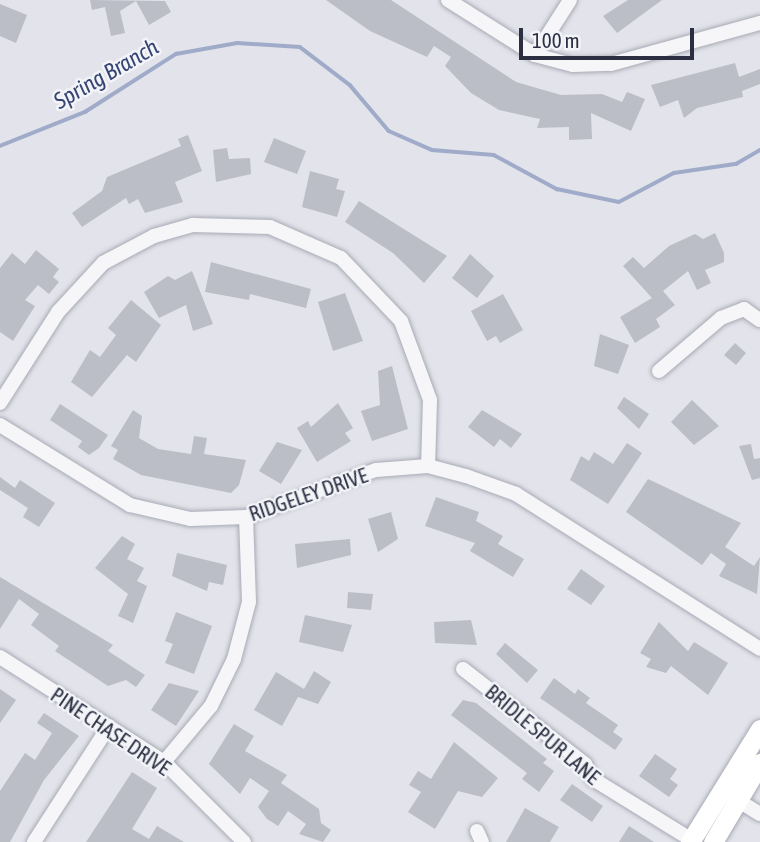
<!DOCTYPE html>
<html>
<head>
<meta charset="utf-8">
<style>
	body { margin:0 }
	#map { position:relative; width:760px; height:842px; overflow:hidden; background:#e3e4eb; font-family:"Asap Condensed",sans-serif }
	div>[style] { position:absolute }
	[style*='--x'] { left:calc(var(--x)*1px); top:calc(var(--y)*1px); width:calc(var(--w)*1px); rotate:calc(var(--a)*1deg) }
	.stream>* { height:3.5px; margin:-1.75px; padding:0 1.75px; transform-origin:1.75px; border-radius:1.75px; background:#a0abc9 }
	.building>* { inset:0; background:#bbbdc7 }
	.roads { filter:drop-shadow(0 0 2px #a8aab5) drop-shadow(0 0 2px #a8aab5) }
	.minor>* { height:14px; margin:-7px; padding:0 7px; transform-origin:7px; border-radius:7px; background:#f6f6f9 }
	.major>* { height:19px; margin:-9.5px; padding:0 9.5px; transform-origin:9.5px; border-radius:9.5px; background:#fff }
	span { translate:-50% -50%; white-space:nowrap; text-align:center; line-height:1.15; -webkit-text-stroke:5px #f3f4f8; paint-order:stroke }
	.street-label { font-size:21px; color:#2c2f42 }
	.water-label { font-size:23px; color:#374575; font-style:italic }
	.scale { position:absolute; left:519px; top:28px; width:175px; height:32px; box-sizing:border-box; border:4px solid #2c2f42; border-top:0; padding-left:9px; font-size:21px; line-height:24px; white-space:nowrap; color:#2c2f42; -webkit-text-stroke:5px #f3f4f8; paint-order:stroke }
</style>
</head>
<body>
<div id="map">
	<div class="stream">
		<div style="--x:0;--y:146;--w:92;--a:-21.8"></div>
		<div style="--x:85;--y:112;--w:108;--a:-32.5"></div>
		<div style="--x:176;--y:54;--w:62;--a:-10.2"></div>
		<div style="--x:237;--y:43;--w:63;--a:3.6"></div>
		<div style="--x:300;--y:47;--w:63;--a:37.2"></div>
		<div style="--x:350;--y:85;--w:60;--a:49.7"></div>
		<div style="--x:389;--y:131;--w:47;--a:23.8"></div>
		<div style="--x:432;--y:150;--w:62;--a:4.6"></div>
		<div style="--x:494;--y:155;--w:72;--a:28.4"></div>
		<div style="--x:557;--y:189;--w:63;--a:11.8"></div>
		<div style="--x:619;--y:202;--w:62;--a:-27.8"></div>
		<div style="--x:674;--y:173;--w:63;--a:-8.3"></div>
		<div style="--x:736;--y:164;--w:28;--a:-30"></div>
	</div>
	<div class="building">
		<div style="clip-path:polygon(90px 0,165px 1px,171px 12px,149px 25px,136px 1px,120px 11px,125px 33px,111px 36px,105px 7px,92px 10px)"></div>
		<div style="clip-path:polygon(326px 0,391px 0,516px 82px,561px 95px,602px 94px,622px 102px,627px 92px,645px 99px,631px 131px,591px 113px,592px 139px,569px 140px,569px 127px,537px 128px,540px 119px,499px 110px,471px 93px,445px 66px,451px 57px,434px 46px,427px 57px,370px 31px)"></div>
		<div style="clip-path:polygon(628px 0,662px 0,617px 33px,603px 16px)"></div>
		<div style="clip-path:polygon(0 4px,27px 15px,16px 43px,0 36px)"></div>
		<div style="clip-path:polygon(735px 63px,739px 77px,760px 69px,760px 84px,742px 91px,743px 97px,697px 108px,684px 118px,678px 100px,660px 107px,651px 85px)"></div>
		<div style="clip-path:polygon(188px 135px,202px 171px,175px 182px,183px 202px,145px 213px,138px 199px,129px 204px,126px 198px,82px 227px,72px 213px,102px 191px,107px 177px,181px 146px,178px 139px)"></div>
		<div style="clip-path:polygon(274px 138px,306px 151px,297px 174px,264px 162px)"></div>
		<div style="clip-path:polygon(227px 148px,229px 159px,250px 158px,251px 174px,216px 182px,213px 150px)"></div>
		<div style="clip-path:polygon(310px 171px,339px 179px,336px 189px,345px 191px,337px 217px,302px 207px)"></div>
		<div style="clip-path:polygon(359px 201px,447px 256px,424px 283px,393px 253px,345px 222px)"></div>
		<div style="clip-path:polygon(715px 233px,724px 253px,724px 262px,705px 270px,711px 283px,697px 290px,688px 271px,663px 291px,675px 305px,656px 319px,660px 327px,635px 343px,620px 317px,652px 298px,623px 266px,633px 257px,644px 268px,669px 246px,695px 234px,703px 239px)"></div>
		<div style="clip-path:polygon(36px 250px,59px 269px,53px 277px,59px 282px,49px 294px,38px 285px,25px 300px,35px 306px,13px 341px,0 332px,0 268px,12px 253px,25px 264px)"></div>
		<div style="clip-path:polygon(470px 254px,494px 276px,477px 298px,452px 278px)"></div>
		<div style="clip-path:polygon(211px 262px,311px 289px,306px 308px,250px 294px,249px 300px,205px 292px)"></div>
		<div style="clip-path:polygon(192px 271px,213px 324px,193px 331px,186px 305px,159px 318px,144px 292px,168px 276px,175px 280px)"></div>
		<div style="clip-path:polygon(345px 293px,363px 341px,333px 351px,318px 302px)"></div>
		<div style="clip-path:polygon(503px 294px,523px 330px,500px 343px,496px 336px,487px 341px,471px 311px)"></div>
		<div style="clip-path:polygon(131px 300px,161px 325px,136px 362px,127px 355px,92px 397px,71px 382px,90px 350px,100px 357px,116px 335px,108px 328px)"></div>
		<div style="clip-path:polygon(600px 334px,629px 345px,618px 374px,594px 366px)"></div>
		<div style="clip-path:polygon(735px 343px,746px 353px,736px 365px,724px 355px)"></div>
		<div style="clip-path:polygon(392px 366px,408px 429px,372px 441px,361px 411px,380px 405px,378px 371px)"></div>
		<div style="clip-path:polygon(624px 397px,649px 414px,639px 429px,617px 408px)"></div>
		<div style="clip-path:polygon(692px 400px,719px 426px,694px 445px,671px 422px)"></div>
		<div style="clip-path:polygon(338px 403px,353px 428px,345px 433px,351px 441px,317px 462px,297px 428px,308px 421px,311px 427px)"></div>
		<div style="clip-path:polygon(60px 404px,108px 435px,99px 448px,89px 455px,78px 447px,82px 441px,50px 420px)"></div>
		<div style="clip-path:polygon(133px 410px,142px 416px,139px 438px,158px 449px,191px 454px,194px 436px,207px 438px,204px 454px,246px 460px,239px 485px,231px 493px,141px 475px,113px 459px,118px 450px,111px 446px)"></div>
		<div style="clip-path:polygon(482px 410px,522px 434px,511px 448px,500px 439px,494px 447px,468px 427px)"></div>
		<div style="clip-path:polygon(277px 442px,302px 450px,281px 484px,259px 471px)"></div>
		<div style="clip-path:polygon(627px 443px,642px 453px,608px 504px,570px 480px,581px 456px,589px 461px,594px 452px,613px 464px)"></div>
		<div style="clip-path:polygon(751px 444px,754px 459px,760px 458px,760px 478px,752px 480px,739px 446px)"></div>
		<div style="clip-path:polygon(0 477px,15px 488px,20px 480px,55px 503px,39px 527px,23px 517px,28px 508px,0 490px)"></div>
		<div style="clip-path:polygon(648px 479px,741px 523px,725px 547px,754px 566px,760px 557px,757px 594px,719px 576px,726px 564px,711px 553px,702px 565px,626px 512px)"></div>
		<div style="clip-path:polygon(436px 497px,479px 512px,476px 521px,503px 536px,498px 544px,524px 559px,513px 577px,470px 551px,475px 543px,425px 526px)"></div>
		<div style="clip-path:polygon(391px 512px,398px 539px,378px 552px,368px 519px)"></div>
		<div style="clip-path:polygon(122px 536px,135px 544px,127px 559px,144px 568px,137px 581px,147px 586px,133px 623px,118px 616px,128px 594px,95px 568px)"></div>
		<div style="clip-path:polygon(350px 539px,351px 555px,297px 568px,295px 544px)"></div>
		<div style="clip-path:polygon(177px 553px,227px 565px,223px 585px,209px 582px,207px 591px,172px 576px)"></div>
		<div style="clip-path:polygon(581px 569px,605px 586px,591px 605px,567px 589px)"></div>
		<div style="clip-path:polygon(0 577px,113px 645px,108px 651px,145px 675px,136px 687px,126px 680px,108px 686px,55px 651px,59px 646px,31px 625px,39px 614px,19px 599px,0 629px)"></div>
		<div style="clip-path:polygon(348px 592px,373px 594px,371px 610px,347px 608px)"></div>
		<div style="clip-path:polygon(176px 612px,212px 626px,194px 674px,165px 663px,173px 644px,165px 641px)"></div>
		<div style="clip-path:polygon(305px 615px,352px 625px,343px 652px,299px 642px)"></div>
		<div style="clip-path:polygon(471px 620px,477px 645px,435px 643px,434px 622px)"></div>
		<div style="clip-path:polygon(659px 622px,688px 651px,694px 642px,728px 663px,708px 695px,671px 666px,666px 673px,646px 667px,651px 659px,640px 653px)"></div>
		<div style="clip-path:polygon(505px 643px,538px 670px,527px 683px,496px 654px)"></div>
		<div style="clip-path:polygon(314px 671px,331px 682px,318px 704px,298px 697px,282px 726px,254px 710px,276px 672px,304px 689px)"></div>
		<div style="clip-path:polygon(554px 678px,575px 694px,578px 689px,590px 698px,586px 703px,618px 725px,613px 732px,623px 739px,615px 750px,540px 698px)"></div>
		<div style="clip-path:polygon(169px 683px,199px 691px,176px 726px,151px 710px)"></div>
		<div style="clip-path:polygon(0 689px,16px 700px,0 723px)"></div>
		<div style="clip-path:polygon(463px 700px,476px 703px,547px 759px,543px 763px,554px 771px,539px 792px,522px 779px,527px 773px,451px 715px)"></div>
		<div style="clip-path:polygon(44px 713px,79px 736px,44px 780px,10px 842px,0 842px,0 791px,25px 753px,35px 760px,52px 733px,37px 723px)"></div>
		<div style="clip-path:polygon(234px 724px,254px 736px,245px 751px,287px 775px,281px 783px,319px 809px,321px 823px,331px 830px,323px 842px,299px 834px,306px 824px,288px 811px,278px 826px,267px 819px,258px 807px,269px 791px,250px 778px,240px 794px,209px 764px)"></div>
		<div style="clip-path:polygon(454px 742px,498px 778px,482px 797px,458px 791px,435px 829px,408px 812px,421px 792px,409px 785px,418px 771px,431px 779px)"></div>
		<div style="clip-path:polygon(655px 754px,677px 769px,670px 779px,678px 785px,669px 797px,639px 776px)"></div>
		<div style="clip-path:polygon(132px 772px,157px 788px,132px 829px,149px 839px,157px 826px,184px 842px,86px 842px)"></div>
		<div style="clip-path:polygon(572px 784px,603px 806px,592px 822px,560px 800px)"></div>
		<div style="clip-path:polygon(525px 808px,559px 827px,550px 842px,506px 842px)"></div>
		<div style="clip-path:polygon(629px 826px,654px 842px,619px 842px)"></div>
	</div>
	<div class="roads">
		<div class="minor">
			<div style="--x:448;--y:0;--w:103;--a:32.3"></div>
			<div style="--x:535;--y:55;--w:39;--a:15"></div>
			<div style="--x:573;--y:65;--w:38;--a:-2"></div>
			<div style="--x:611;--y:64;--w:155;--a:-15.4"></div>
			<div style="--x:535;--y:55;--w:65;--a:-57.5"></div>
			<div style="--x:659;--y:371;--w:82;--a:-40.5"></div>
			<div style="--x:721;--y:318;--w:25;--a:-21"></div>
			<div style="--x:744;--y:309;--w:19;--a:35"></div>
			<div style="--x:0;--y:403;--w:108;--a:-57.5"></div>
			<div style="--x:58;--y:312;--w:67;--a:-47.4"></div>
			<div style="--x:103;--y:263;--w:58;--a:-27.9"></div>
			<div style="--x:154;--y:236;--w:41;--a:-15.8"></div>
			<div style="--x:193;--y:225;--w:77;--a:1.5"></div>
			<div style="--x:270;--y:227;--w:77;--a:23.6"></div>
			<div style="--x:341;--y:258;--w:87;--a:46.4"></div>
			<div style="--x:401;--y:321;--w:84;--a:69.8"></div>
			<div style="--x:430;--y:400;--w:66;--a:91.7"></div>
			<div style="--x:0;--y:425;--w:153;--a:31.6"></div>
			<div style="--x:130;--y:505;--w:62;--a:13.1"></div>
			<div style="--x:190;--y:519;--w:56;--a:-2"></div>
			<div style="--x:246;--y:517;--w:138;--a:-19.9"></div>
			<div style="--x:376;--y:470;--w:52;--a:-4.4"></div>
			<div style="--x:428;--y:466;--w:39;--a:15"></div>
			<div style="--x:466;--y:476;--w:53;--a:19.8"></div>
			<div style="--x:516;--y:494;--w:289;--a:32.4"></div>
			<div style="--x:0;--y:657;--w:195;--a:32.6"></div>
			<div style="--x:164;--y:762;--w:113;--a:45"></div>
			<div style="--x:463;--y:669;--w:155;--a:37.9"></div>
			<div style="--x:585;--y:764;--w:17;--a:62"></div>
			<div style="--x:593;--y:779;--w:120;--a:31.7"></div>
			<div style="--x:164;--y:762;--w:73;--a:-50"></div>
			<div style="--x:211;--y:706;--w:52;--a:-63.9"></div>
			<div style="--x:234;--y:659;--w:59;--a:-75.3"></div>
			<div style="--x:249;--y:602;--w:85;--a:-92"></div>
			<div style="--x:731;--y:796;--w:34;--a:32"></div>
			<div style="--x:477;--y:831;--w:12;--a:66"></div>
			<div style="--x:34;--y:842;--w:138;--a:-57.1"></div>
		</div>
		<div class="major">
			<div style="--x:690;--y:842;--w:133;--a:-58.2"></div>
			<div style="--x:713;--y:842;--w:92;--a:-59.3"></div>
		</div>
	</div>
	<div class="street-label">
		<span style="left:308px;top:494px;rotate:-19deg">RIDGELEY DRIVE</span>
		<span style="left:111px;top:731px;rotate:34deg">PINE CHASE DRIVE</span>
		<span style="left:543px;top:734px;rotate:40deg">BRIDLE SPUR LANE</span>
	</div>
	<div class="water-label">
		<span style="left:106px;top:74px;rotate:-30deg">Spring Branch</span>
	</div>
	<div class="scale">100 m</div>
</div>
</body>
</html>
